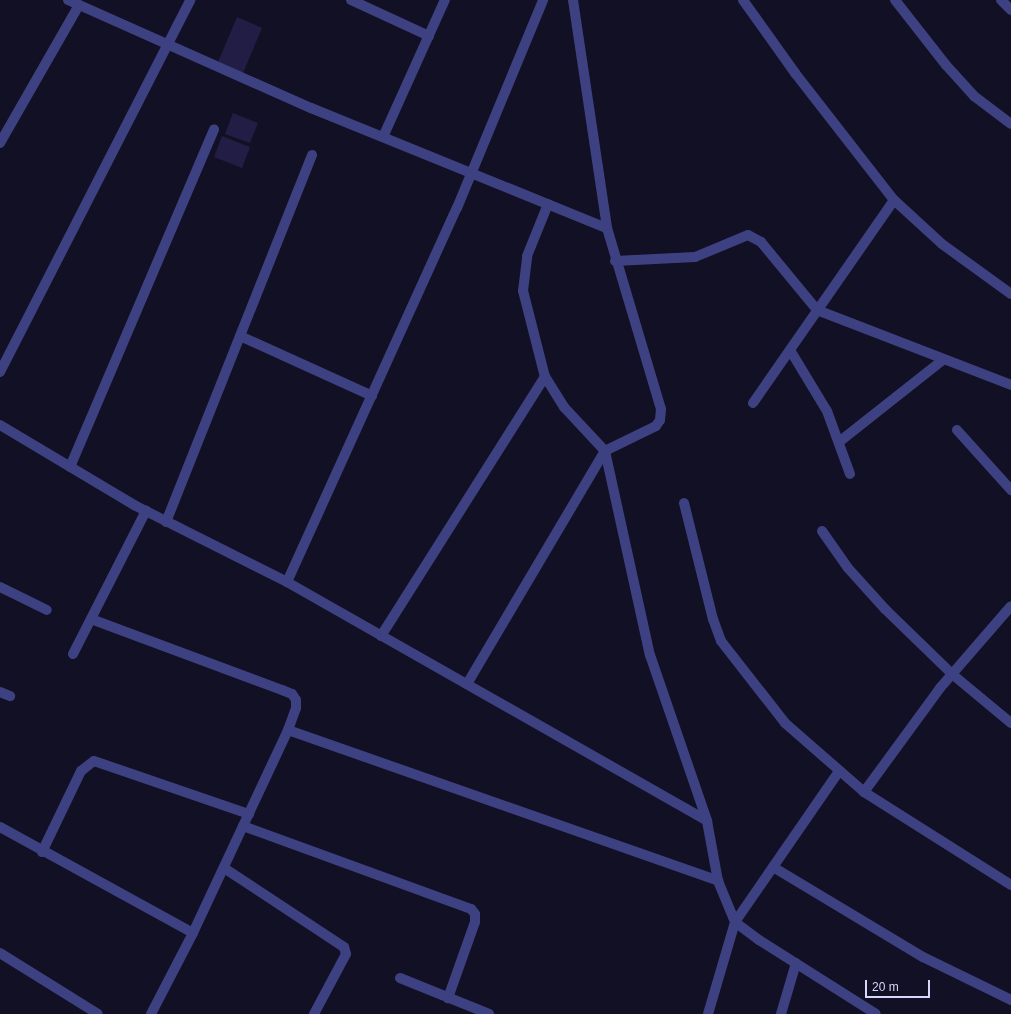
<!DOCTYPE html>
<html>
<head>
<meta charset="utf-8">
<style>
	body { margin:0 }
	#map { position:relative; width:1011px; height:1014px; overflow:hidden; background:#121025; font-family:Arial,sans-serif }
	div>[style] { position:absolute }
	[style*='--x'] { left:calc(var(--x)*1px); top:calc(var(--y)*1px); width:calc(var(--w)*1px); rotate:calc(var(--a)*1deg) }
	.building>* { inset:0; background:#221d45 }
	.street>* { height:10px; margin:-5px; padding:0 5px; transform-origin:5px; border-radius:5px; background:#3e4181 }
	span { translate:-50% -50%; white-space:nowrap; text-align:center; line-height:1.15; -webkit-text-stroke:3px #121025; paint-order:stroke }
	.scale { position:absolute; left:865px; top:980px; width:65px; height:18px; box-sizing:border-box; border:2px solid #d7d6fd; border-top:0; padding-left:5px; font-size:12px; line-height:14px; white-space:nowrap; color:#d7d6fd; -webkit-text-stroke:3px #121025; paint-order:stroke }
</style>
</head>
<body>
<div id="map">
	<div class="building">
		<div style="clip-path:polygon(237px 17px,262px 28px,243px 73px,218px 62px)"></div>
		<div style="clip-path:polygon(233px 113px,258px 123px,250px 143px,225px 134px)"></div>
		<div style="clip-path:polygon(222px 136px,250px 147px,242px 168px,214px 157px)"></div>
	</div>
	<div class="street">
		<div style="--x:68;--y:0;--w:266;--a:24"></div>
		<div style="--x:311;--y:108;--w:319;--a:22.1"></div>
		<div style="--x:351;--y:0;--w:86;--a:24.8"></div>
		<div style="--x:573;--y:0;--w:231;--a:81.5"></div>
		<div style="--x:607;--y:228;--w:189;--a:73.4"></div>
		<div style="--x:661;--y:409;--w:11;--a:95"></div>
		<div style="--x:660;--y:420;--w:7;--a:124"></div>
		<div style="--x:656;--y:426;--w:57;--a:153.9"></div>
		<div style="--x:605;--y:451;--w:209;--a:77.6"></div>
		<div style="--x:650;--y:655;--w:176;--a:71"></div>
		<div style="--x:743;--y:0;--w:90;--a:54.5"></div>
		<div style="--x:795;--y:73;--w:161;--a:52.1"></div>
		<div style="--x:894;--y:200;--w:65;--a:42.5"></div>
		<div style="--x:942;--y:244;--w:85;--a:35.9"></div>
		<div style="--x:895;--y:0;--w:83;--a:51.9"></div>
		<div style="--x:946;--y:65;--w:42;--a:47.9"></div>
		<div style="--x:974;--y:96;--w:46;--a:37.1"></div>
		<div style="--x:1001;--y:0;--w:14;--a:45"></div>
		<div style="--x:383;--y:137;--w:150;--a:-65.7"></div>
		<div style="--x:0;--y:143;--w:159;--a:-60.2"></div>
		<div style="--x:615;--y:261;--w:80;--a:-2.9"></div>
		<div style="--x:695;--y:257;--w:57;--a:-22.5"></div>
		<div style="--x:748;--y:235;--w:15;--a:28"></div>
		<div style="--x:761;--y:242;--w:88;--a:50.5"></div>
		<div style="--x:817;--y:310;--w:208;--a:21.1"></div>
		<div style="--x:240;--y:336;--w:145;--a:24.4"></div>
		<div style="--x:790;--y:350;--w:71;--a:58.8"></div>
		<div style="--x:827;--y:411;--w:67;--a:69.9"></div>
		<div style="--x:0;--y:372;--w:418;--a:-62.9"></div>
		<div style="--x:753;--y:403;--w:247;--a:-55.2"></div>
		<div style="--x:0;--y:425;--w:156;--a:30.8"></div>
		<div style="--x:134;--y:505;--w:171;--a:26.7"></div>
		<div style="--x:287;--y:582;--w:483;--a:29.6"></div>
		<div style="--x:707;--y:821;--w:61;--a:79.6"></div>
		<div style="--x:718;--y:881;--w:44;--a:67.5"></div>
		<div style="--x:735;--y:922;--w:30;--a:37"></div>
		<div style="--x:759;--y:940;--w:138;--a:32.3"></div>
		<div style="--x:957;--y:430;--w:81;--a:48"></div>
		<div style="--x:839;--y:442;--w:132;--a:-38.3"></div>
		<div style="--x:70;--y:467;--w:367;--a:-66.9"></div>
		<div style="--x:684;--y:503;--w:120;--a:76"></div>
		<div style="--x:713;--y:619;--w:23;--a:70"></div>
		<div style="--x:721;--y:641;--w:104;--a:52"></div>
		<div style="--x:785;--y:723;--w:105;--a:41.1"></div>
		<div style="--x:864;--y:792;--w:174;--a:32.3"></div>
		<div style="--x:166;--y:522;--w:395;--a:-68.3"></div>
		<div style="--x:822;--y:531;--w:45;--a:54.9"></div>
		<div style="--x:848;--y:568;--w:55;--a:47.9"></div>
		<div style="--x:885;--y:609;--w:93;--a:44.1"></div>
		<div style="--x:952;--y:674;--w:77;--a:39.7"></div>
		<div style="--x:287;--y:582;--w:411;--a:-65.6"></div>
		<div style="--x:457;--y:208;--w:225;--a:-67.5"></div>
		<div style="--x:0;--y:587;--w:52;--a:26.1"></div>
		<div style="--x:91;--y:619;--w:204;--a:20.4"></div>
		<div style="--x:282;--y:690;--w:11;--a:22"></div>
		<div style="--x:292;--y:694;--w:7;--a:56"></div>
		<div style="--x:296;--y:700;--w:8;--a:90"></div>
		<div style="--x:296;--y:708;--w:23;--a:110"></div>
		<div style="--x:288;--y:730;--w:224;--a:115.1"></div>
		<div style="--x:193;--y:933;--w:91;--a:117.4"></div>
		<div style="--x:381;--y:636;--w:307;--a:-57.7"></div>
		<div style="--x:73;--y:654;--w:161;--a:-63"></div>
		<div style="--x:467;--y:684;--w:271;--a:-59.4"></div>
		<div style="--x:605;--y:451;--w:60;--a:-133"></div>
		<div style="--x:564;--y:407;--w:36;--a:-122"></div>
		<div style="--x:545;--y:377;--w:89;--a:-104.3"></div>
		<div style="--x:523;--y:291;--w:35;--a:-83"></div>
		<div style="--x:527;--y:256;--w:56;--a:-68"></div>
		<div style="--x:0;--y:692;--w:11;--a:22"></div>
		<div style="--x:288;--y:730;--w:456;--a:19.3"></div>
		<div style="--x:864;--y:792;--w:129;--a:-53.8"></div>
		<div style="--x:940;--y:688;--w:108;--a:-49.1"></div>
		<div style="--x:243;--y:826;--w:243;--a:20"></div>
		<div style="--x:471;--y:909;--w:6;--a:51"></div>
		<div style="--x:475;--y:914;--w:8;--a:90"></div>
		<div style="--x:475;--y:922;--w:81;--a:109.6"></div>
		<div style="--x:0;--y:827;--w:220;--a:28.8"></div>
		<div style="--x:42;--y:852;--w:90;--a:-64.3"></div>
		<div style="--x:81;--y:771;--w:16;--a:-38"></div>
		<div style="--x:94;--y:761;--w:164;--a:18.9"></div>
		<div style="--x:773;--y:867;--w:175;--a:31"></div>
		<div style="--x:923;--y:957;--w:98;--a:26"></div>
		<div style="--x:224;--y:868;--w:144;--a:33.4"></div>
		<div style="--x:344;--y:947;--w:7;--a:74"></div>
		<div style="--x:346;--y:954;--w:68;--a:118.1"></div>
		<div style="--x:0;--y:953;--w:115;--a:31.9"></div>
		<div style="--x:400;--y:978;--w:96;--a:22"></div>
		<div style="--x:708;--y:1014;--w:96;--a:-73.6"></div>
		<div style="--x:735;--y:922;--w:183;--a:-55.4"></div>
		<div style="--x:781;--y:1014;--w:53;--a:-73.6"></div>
	</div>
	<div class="scale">20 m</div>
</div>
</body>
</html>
